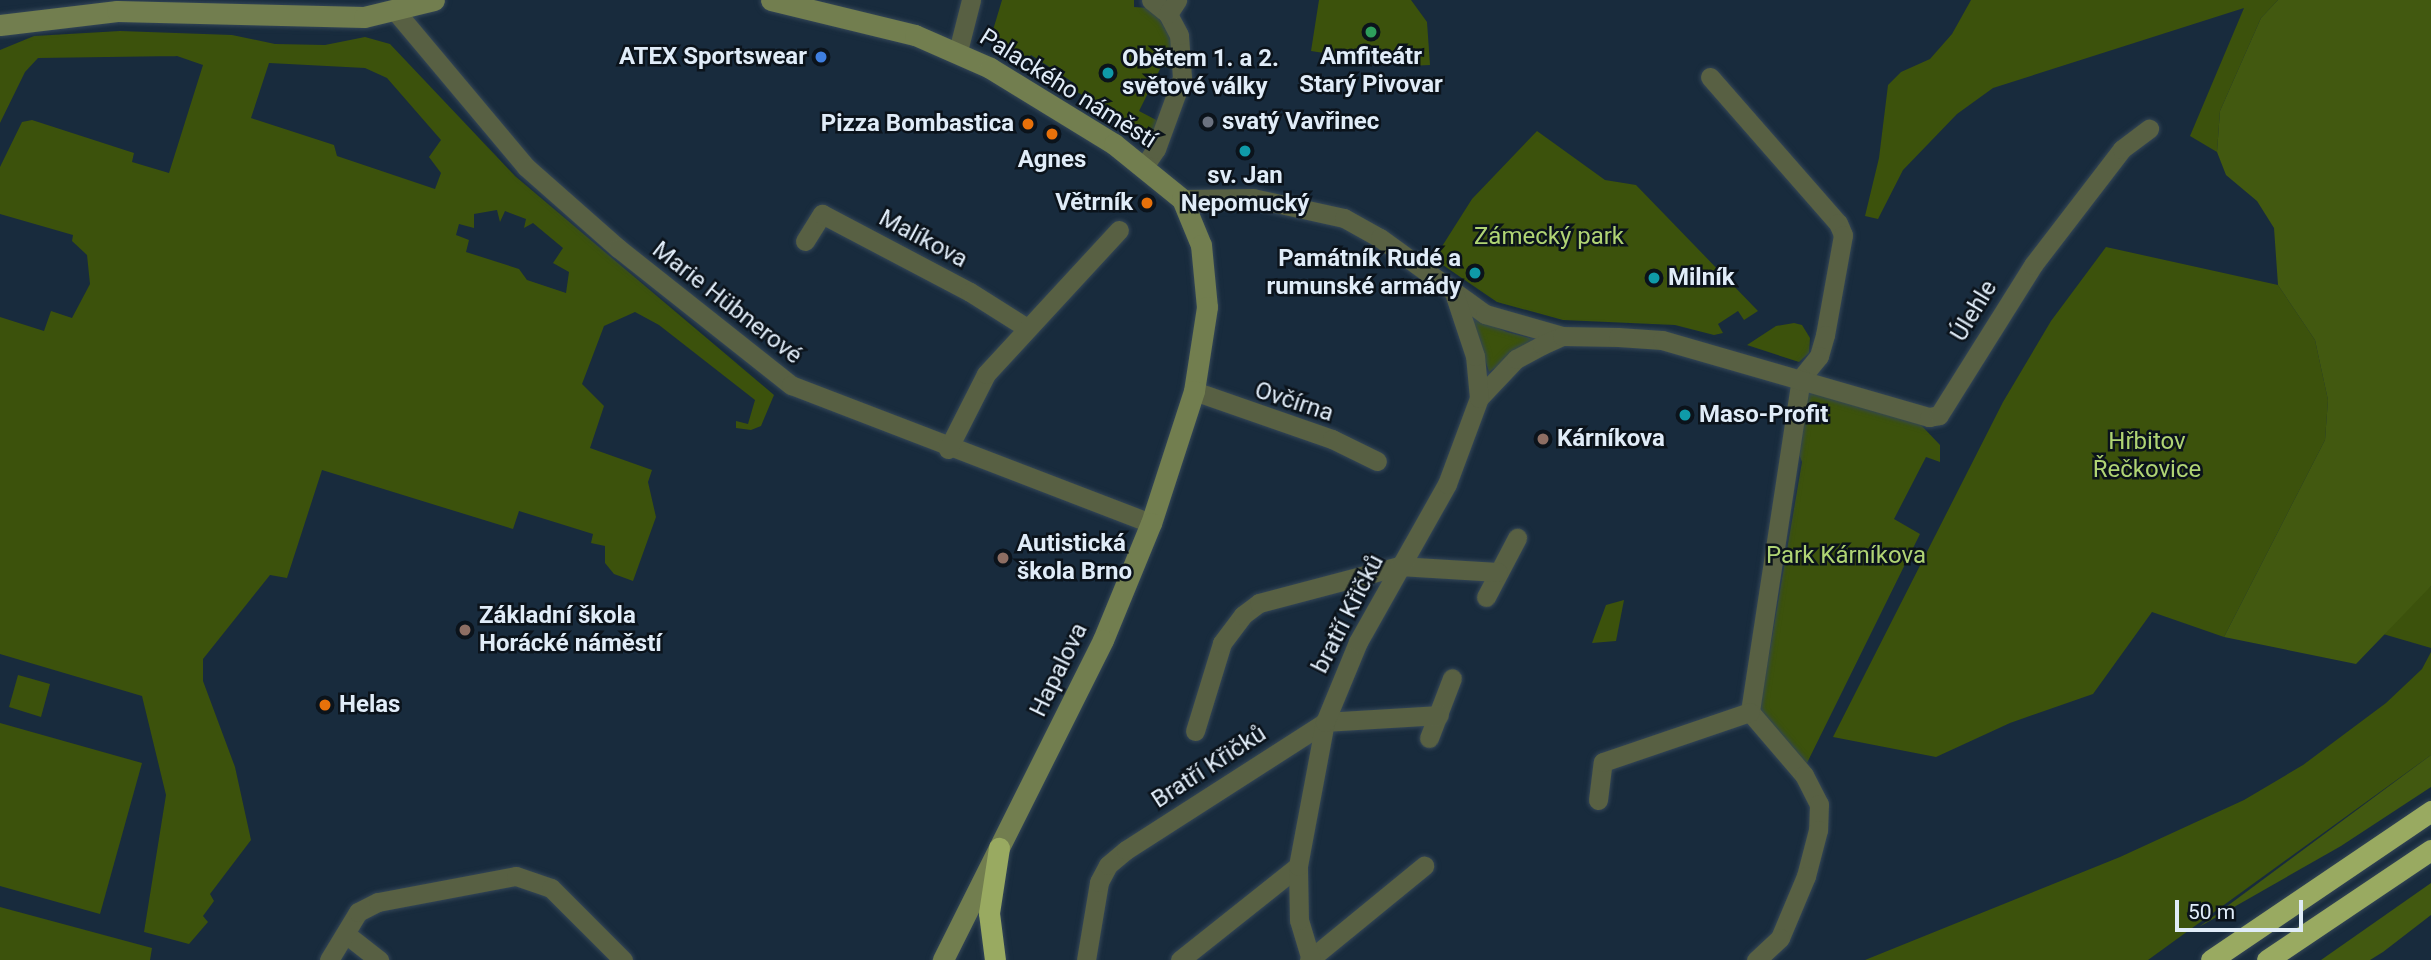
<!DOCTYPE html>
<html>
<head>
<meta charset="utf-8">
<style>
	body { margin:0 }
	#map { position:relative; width:2431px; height:960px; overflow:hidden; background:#182b3d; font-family:Roboto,sans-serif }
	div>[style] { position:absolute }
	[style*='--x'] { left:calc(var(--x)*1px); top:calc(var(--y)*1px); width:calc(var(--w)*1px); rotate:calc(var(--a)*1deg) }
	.green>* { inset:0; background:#3c520c }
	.forest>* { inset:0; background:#425910 }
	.roads { filter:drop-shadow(0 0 2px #344657) drop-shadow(0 0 2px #344657) }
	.street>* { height:19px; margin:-9.5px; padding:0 9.5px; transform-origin:9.5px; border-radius:9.5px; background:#586043 }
	.secondary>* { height:21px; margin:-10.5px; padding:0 10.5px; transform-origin:10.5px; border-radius:10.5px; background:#727e4f }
	.highway>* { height:21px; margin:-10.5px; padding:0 10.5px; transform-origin:10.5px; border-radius:10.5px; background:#99aa61 }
	.dots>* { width:19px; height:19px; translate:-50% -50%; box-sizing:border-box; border:4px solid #0b131b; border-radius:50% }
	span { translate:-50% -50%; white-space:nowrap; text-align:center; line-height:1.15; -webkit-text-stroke:5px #0b131b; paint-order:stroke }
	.poi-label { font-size:24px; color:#e0ecf8; font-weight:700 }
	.right { translate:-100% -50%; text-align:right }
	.left { translate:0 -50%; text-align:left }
	.street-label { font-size:24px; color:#e0ecf8 }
	.park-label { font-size:24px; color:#b0d474 }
	.scale { position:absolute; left:2175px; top:900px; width:128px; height:32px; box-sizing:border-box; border:4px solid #e0ecf8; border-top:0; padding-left:9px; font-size:21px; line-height:24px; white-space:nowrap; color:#e0ecf8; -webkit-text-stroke:5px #0b131b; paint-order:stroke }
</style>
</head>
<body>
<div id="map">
	<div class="green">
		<div style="clip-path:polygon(1002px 0,1134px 0,1134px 7px,1149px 8px,1157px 15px,1171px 39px,1175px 71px,1162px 65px,1139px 111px,1160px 122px,1151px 139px,1071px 88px,1074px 83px,1031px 55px,1025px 61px,990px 40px)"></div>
		<div style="clip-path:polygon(1319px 0,1411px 0,1427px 22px,1430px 65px,1408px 66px,1311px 51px)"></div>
		<div style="clip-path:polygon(1971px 0,2278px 0,2261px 18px,2220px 111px,2217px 152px,2190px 136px,2244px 8px,1993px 88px,1957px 114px,1903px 170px,1878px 219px,1865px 216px,1879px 158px,1888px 85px,1901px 72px,1930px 59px,1952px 34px)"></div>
		<div style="clip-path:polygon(evenodd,120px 31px,232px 35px,275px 44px,325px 45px,365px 37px,390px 44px,515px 176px,774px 395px,761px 426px,751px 430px,736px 428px,736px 421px,748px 424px,755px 400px,659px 325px,635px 312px,604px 326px,582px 384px,604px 406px,590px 448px,652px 470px,648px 482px,656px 517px,633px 581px,614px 574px,605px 563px,605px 546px,591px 543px,593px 534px,519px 511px,513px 529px,322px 470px,287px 578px,270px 575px,203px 659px,203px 681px,235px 767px,251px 840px,210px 894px,214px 901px,203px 916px,208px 922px,189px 944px,144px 932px,166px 795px,142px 696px,0 654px,0 317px,44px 331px,51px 311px,72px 318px,90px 284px,87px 255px,72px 241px,73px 235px,0 214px,0 167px,22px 122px,32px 120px,134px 153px,132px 162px,169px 173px,203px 65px,177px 56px,38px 58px,25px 72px,0 123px,0 50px,34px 36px,120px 31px,269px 63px,365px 68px,387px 78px,441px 140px,429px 157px,441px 173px,435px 189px,337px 156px,334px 145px,251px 118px,269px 63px,120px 31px,497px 210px,500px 222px,505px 211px,526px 219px,524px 228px,533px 223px,563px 248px,553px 263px,569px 272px,566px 293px,527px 280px,519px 269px,466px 252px,469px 240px,456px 235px,459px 224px,474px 228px,474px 214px,497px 210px)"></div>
		<div style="clip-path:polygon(1537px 131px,1605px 180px,1636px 185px,1758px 311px,1744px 320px,1738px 311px,1718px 324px,1723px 333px,1714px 335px,1675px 325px,1563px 320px,1497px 302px,1434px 259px,1472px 199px)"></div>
		<div style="clip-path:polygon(2106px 247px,2278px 285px,2315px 340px,2328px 400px,2325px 440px,2224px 637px,2152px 612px,2093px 694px,2010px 723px,1936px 757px,1833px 737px,2003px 402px,2051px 321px)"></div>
		<div style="clip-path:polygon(1472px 317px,1507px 332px,1538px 340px,1489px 372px)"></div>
		<div style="clip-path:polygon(1794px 323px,1802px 325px,1810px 338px,1809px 353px,1799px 362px,1747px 345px,1776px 326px)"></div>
		<div style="clip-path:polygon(1808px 388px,1920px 424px,1940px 445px,1940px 462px,1926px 457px,1894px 519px,1920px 534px,1806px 765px,1759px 713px,1802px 462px,1797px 449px)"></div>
		<div style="clip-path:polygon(2431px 586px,2431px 648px,2383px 634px,2417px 596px)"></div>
		<div style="clip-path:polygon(1624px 600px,1616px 641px,1592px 643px,1606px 605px)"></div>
		<div style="clip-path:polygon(2431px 652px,2431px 755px,2148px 960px,1865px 960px,2120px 857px,2244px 800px,2303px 765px,2386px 703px,2422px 669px)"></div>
		<div style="clip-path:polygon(18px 675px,50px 684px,41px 717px,9px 707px)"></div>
		<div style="clip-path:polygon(0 723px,142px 763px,100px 914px,0 886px)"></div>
		<div style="clip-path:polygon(0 907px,152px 948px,150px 960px,0 960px)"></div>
	</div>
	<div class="forest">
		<div style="clip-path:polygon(2278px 0,2431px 0,2431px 586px,2356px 664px,2224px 637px,2325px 440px,2328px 400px,2315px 340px,2278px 285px,2274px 228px,2257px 201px,2226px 175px,2217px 152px,2220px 111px,2261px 18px)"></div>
		<div style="clip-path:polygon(2431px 755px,2431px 787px,2341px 846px,2199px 927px)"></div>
		<div style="clip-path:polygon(2431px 883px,2431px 915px,2383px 952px,2370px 960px,2321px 960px)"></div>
	</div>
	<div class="roads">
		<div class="street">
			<div style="--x:1151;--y:0;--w:22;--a:39"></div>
			<div style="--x:396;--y:12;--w:202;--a:50"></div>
			<div style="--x:526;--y:167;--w:123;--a:41.4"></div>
			<div style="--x:618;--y:248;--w:221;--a:38.4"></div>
			<div style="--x:791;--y:385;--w:386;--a:21"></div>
			<div style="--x:958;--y:51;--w:53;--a:-75.7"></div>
			<div style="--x:1710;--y:77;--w:194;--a:48.8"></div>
			<div style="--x:1838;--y:223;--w:13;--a:67"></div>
			<div style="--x:1843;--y:235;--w:102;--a:100.2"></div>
			<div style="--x:1825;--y:335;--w:22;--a:106"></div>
			<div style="--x:1819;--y:356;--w:28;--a:129"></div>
			<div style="--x:1801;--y:378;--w:338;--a:98.7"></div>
			<div style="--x:1750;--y:712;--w:83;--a:49.4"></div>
			<div style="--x:1804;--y:775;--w:33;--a:63"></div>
			<div style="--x:1819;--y:804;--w:26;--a:92"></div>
			<div style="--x:1818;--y:830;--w:48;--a:104.6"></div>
			<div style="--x:1806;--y:876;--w:67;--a:112.8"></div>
			<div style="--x:1780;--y:938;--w:33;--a:137"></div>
			<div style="--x:1143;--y:168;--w:23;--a:-56"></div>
			<div style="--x:1156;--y:149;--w:76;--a:-69.9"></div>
			<div style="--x:1182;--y:78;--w:43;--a:-94"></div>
			<div style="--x:1179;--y:35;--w:24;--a:-118"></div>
			<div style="--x:1168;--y:14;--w:17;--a:-57"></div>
			<div style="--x:1182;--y:199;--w:71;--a:-0.8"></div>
			<div style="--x:1253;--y:198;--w:93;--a:12.4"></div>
			<div style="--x:1344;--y:218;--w:41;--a:29.1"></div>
			<div style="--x:1380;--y:238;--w:130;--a:35.9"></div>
			<div style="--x:1485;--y:314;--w:80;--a:15.9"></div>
			<div style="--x:805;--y:241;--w:32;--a:-58"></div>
			<div style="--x:822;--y:214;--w:167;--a:27.8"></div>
			<div style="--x:970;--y:292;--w:67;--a:32.3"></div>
			<div style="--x:1194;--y:391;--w:146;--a:19.2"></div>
			<div style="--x:1332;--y:439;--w:50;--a:26.1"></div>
			<div style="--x:1479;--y:398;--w:54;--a:-46.5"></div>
			<div style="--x:1516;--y:359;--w:30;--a:-28"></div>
			<div style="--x:1542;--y:345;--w:22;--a:-24"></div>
			<div style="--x:1562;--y:336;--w:56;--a:1"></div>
			<div style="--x:1618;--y:337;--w:44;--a:3.9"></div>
			<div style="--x:1662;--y:340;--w:278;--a:16.1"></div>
			<div style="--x:1929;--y:417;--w:10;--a:-11"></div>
			<div style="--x:1939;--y:415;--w:177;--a:-57.9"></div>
			<div style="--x:2033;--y:265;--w:146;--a:-52.5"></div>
			<div style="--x:2122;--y:149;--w:34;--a:-37"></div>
			<div style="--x:948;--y:449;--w:84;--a:-63.1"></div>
			<div style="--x:986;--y:374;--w:196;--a:-47.3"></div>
			<div style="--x:1486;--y:597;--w:67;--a:-62.3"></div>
			<div style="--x:1195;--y:731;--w:92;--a:-72.9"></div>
			<div style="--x:1222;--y:643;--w:35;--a:-53"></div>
			<div style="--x:1243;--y:615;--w:20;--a:-37"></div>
			<div style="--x:1259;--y:603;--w:145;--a:-14.8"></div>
			<div style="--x:1399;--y:566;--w:99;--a:3.5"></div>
			<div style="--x:1429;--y:738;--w:64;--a:-69"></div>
			<div style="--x:1598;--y:800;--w:38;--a:-83"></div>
			<div style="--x:1603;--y:762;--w:155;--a:-18.8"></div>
			<div style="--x:347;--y:935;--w:41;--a:38"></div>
			<div style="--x:329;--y:960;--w:56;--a:-58.9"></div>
			<div style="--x:358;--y:912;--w:22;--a:-27"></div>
			<div style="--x:378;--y:902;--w:140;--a:-10.7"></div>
			<div style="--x:516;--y:876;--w:37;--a:19"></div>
			<div style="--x:551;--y:888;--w:102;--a:45"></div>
			<div style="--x:1086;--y:960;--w:79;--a:-80.5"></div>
			<div style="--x:1099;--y:882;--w:19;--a:-62"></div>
			<div style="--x:1108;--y:865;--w:23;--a:-40"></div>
			<div style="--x:1126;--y:850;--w:237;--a:-32.7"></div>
			<div style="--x:1325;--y:722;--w:114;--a:-3.5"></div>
			<div style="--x:1180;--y:960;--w:151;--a:-38.5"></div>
			<div style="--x:1309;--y:960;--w:149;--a:-39.3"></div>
			<div style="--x:1311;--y:960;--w:42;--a:-106.7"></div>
			<div style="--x:1299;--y:920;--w:54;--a:-91.1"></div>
			<div style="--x:1298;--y:866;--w:147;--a:-79.4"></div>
			<div style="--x:1325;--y:722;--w:87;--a:-67.6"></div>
			<div style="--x:1358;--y:642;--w:181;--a:-60.6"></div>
			<div style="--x:1447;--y:484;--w:92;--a:-69.6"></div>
			<div style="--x:1479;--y:398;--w:42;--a:-95.4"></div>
			<div style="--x:1475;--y:356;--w:63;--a:-108.4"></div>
		</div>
		<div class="secondary">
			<div style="--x:771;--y:0;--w:148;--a:13.7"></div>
			<div style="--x:915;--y:35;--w:82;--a:23.7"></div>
			<div style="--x:990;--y:68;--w:145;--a:31.5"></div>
			<div style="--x:1114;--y:144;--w:87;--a:39"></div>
			<div style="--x:1182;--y:199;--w:50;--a:67.6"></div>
			<div style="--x:1201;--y:245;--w:62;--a:84.5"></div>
			<div style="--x:1207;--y:307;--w:85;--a:98.8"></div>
			<div style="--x:1194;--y:391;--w:139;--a:108"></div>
			<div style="--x:1151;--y:523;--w:126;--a:112.3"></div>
			<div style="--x:1103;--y:640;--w:358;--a:116.6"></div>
			<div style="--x:0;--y:25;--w:118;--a:-6.8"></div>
			<div style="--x:117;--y:11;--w:247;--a:1.4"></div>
			<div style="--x:364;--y:17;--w:72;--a:-13.7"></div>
		</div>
		<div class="highway">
			<div style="--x:995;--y:960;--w:47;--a:-97.3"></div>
			<div style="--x:989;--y:913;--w:66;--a:-81.3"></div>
			<div style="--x:2211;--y:960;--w:266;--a:-34.1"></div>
			<div style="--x:2267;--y:960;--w:197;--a:-33.9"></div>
		</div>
	</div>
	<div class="dots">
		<div style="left:1371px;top:32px;background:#2e9e5b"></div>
		<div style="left:821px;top:57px;background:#3f7fe0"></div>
		<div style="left:1108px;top:73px;background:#0f9aa8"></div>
		<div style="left:1208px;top:122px;background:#6b7280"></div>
		<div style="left:1028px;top:124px;background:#e8710a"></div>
		<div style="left:1052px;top:134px;background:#e8710a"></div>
		<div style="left:1245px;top:151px;background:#0f9aa8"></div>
		<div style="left:1147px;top:203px;background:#e8710a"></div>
		<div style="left:1475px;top:273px;background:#0f9aa8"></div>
		<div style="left:1654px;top:278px;background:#0f9aa8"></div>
		<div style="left:1685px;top:415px;background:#0f9aa8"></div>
		<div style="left:1543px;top:439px;background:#8d6e63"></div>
		<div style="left:1003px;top:558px;background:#8d6e63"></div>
		<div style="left:465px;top:630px;background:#8d6e63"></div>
		<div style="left:325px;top:705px;background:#e8710a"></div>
	</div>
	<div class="poi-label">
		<span class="right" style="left:807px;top:57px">ATEX Sportswear</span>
		<span style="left:1371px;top:71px">Amfiteátr<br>Starý Pivovar</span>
		<span class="left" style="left:1122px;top:73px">Obětem 1. a 2.<br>světové války</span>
		<span class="left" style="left:1222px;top:122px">svatý Vavřinec</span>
		<span class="right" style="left:1014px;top:124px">Pizza Bombastica</span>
		<span style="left:1052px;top:160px">Agnes</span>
		<span style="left:1245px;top:190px">sv. Jan<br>Nepomucký</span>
		<span class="right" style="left:1133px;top:203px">Větrník</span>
		<span class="right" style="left:1461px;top:273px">Památník Rudé a<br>rumunské armády</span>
		<span class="left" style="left:1668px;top:278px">Milník</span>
		<span class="left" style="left:1699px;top:415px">Maso-Profit</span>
		<span class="left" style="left:1557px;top:439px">Kárníkova</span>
		<span class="left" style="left:1017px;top:558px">Autistická<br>škola Brno</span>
		<span class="left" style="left:479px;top:630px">Základní škola<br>Horácké náměstí</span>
		<span class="left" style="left:339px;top:705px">Helas</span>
	</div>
	<div class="street-label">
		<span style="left:1068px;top:89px;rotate:32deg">Palackého náměstí</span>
		<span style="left:923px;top:239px;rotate:28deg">Malíkova</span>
		<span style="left:727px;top:303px;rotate:38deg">Marie Hübnerové</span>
		<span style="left:1974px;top:311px;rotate:-59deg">Úlehle</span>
		<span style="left:1294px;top:402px;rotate:18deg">Ovčírna</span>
		<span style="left:1348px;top:614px;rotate:-63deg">bratří Křičků</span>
		<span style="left:1059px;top:670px;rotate:-64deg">Hapalova</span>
		<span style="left:1209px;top:767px;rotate:-33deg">Bratří Křičků</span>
	</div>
	<div class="park-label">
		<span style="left:1549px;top:237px">Zámecký park</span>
		<span style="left:2147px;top:456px">Hřbitov<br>Řečkovice</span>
		<span style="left:1846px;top:556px">Park Kárníkova</span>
	</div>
	<div class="scale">50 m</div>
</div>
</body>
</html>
